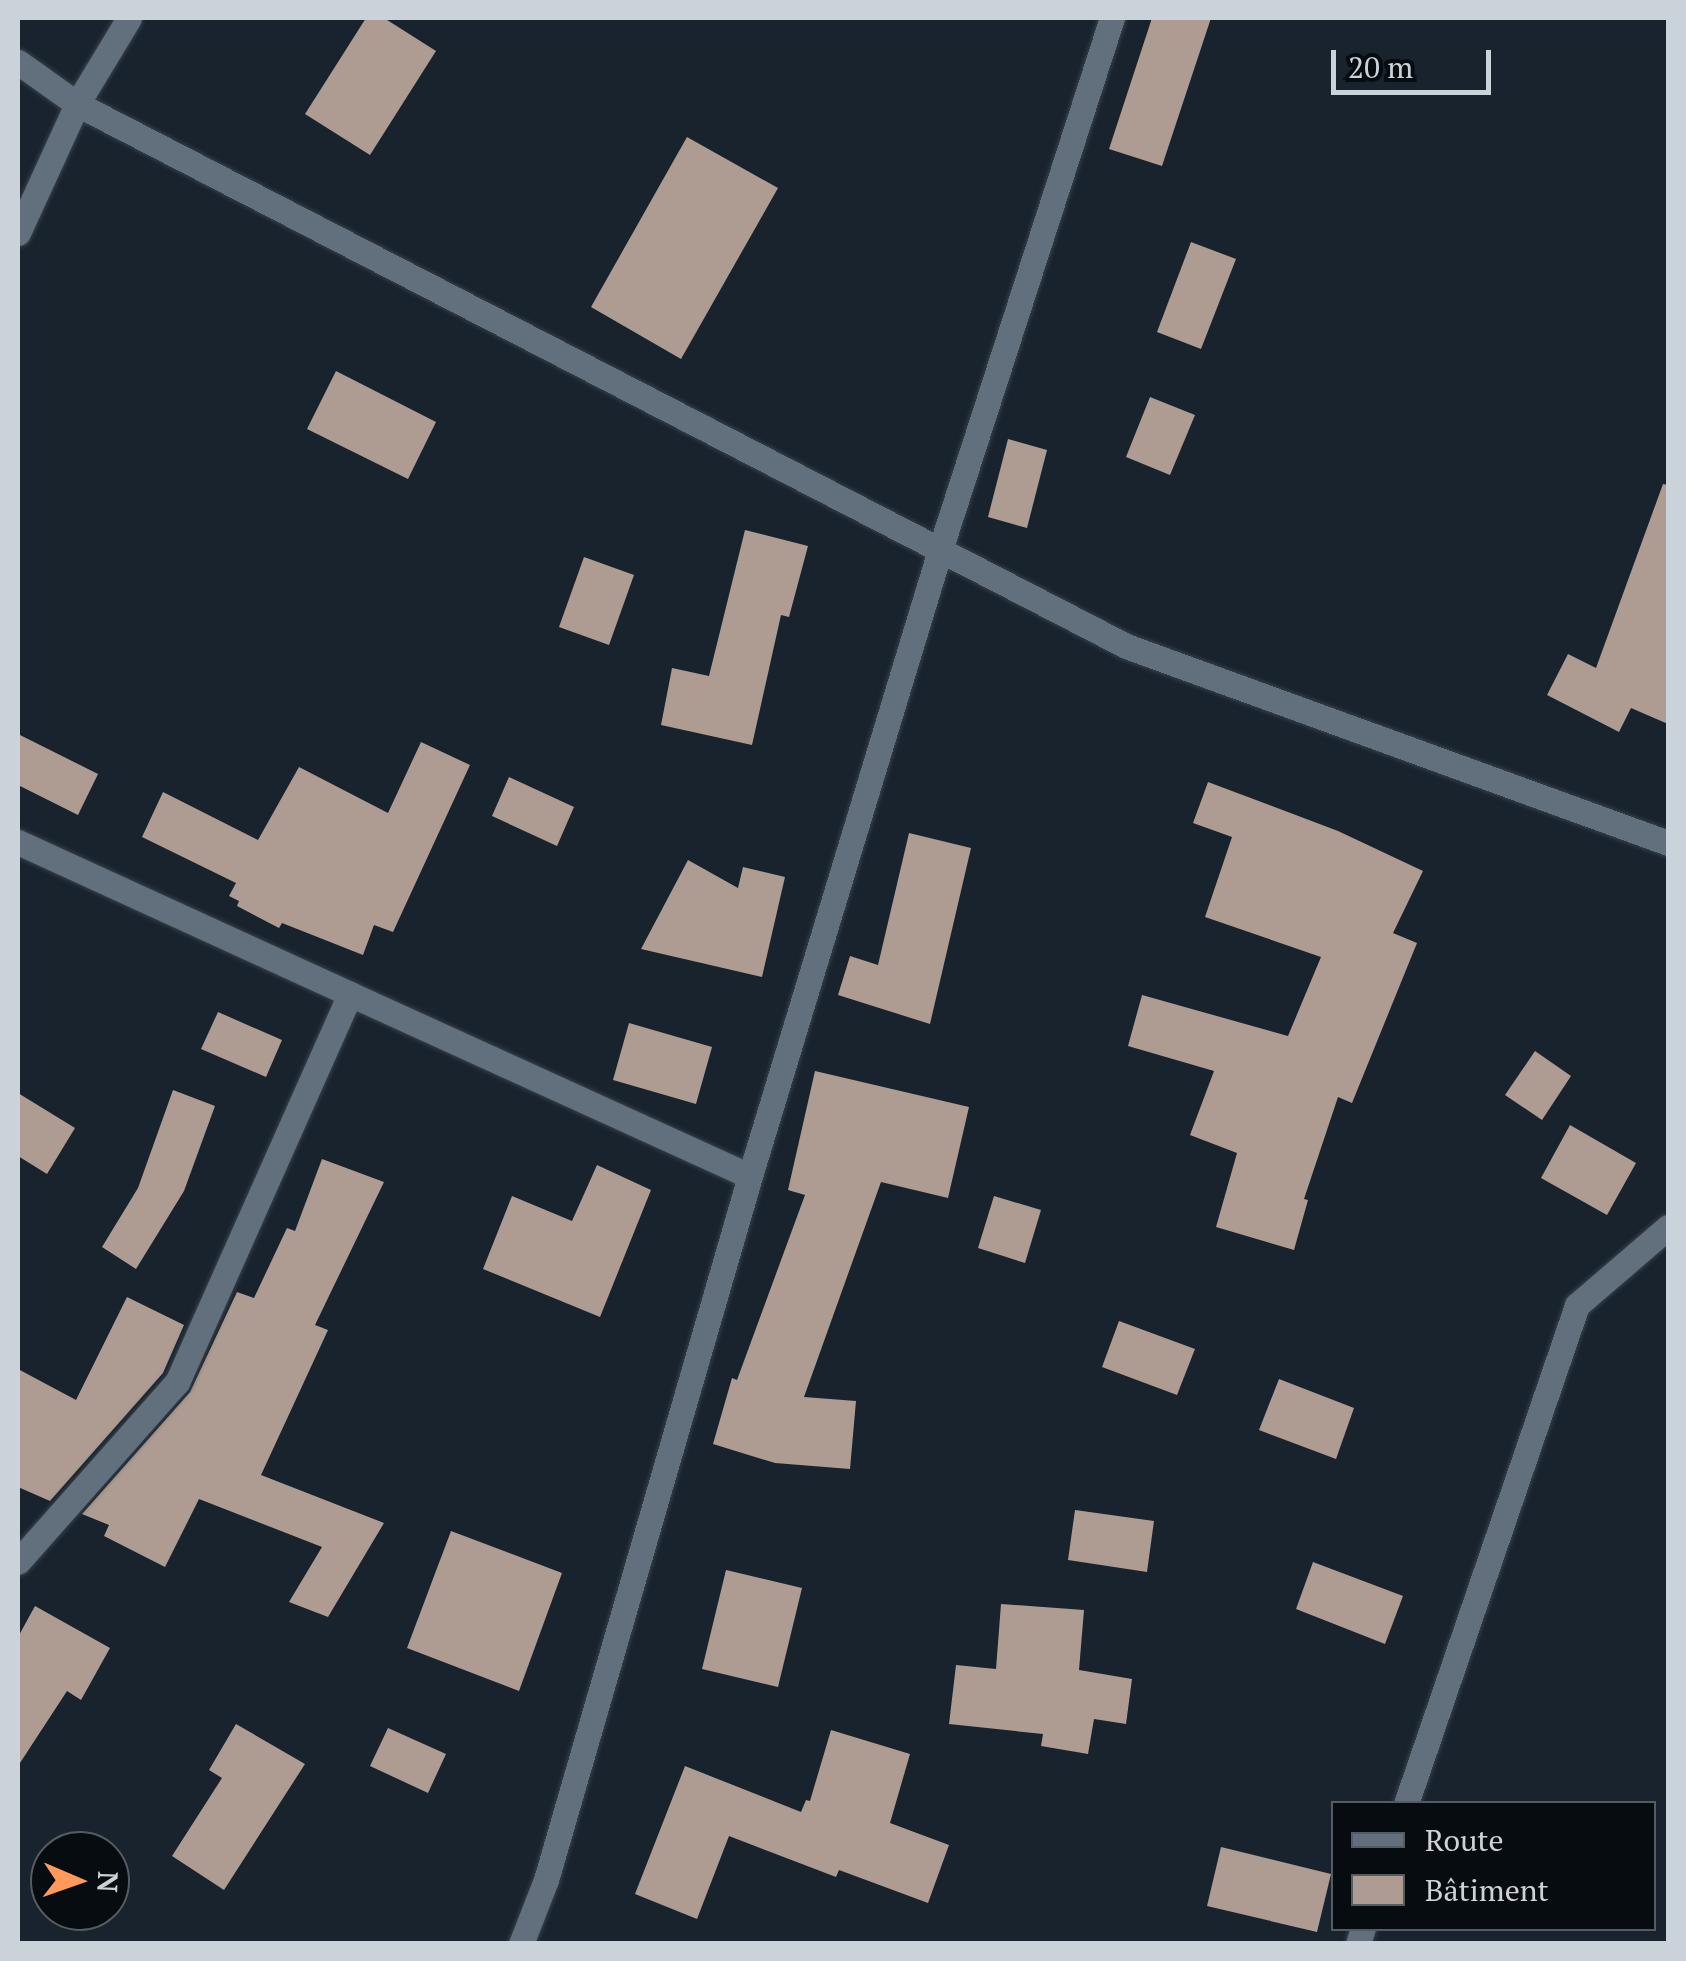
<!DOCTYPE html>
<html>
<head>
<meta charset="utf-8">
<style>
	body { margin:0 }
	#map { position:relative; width:1686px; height:1961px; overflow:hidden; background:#18232e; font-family:"PT Serif",serif }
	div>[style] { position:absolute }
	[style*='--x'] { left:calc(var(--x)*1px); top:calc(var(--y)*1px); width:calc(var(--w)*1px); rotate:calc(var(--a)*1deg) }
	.building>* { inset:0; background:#ae9c92 }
	.roads { filter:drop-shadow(0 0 2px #384049) drop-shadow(0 0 2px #384049) }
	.minor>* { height:25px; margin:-12.5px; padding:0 12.5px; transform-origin:12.5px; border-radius:12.5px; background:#626f7c }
	.tertiary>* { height:25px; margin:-12.5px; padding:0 12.5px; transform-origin:12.5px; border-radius:12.5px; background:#626f7c }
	span { translate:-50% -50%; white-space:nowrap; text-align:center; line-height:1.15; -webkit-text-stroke:10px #070c11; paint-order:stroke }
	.frame { position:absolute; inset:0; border:20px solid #cbd3da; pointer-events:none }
	.legend { position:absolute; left:1331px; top:1801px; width:325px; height:130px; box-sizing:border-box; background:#070c11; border:2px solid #555c61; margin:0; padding:12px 18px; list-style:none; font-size:30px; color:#cbd3da }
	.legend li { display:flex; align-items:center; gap:20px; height:50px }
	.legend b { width:50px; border:2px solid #555c61 }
	.north { position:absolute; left:30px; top:1831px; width:100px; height:100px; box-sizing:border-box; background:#070c11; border:2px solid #555c61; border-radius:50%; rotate:92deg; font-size:28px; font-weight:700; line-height:40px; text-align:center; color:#cbd3da }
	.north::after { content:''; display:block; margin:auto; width:35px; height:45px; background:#ff9a5b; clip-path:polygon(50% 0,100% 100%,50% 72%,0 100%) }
	.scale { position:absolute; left:1331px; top:50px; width:160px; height:45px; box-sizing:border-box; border:5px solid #cbd3da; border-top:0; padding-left:12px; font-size:30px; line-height:35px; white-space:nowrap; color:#cbd3da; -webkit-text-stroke:8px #070c11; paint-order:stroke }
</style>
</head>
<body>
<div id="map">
	<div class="building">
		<div style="clip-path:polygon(366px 18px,384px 18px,436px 51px,370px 155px,305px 114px)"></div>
		<div style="clip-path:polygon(1152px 18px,1211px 18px,1162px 166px,1109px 149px)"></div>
		<div style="clip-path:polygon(687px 137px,778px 188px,681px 359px,591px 307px)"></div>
		<div style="clip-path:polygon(1191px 242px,1236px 259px,1201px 349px,1157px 332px)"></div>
		<div style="clip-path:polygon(336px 371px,436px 422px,408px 479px,307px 429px)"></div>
		<div style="clip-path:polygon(1150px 397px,1195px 415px,1170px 475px,1126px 457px)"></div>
		<div style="clip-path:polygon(1008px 439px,1047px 450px,1027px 528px,988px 517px)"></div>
		<div style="clip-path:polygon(1663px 484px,1668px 485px,1668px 724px,1631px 708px,1619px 732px,1547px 695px,1568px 654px,1596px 668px)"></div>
		<div style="clip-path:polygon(745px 530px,808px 546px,789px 617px,781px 615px,752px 745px,661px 725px,672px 668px,709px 676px)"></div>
		<div style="clip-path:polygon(584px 557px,634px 575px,609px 645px,559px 627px)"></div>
		<div style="clip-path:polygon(18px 734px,98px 774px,78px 815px,18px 785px)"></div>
		<div style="clip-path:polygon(421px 742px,470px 765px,393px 932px,374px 925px,363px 955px,282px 923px,279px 928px,237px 906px,239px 901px,229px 896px,236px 883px,142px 837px,163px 792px,258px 840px,299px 767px,388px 813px)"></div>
		<div style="clip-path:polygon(509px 777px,574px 807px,557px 846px,492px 816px)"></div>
		<div style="clip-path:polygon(1208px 782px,1338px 831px,1423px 871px,1393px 933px,1417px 943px,1352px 1103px,1338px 1097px,1304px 1199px,1308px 1200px,1294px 1250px,1216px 1227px,1237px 1153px,1190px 1135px,1214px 1071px,1128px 1046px,1142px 995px,1288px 1036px,1321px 957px,1205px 917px,1232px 837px,1193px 823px)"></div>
		<div style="clip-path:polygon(909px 833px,971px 848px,930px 1024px,838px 995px,850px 956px,878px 965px)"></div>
		<div style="clip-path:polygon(688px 860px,738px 888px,743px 867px,785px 877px,762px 977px,641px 949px)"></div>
		<div style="clip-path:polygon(218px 1012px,282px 1040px,266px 1077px,201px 1049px)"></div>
		<div style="clip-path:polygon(629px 1023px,712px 1047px,696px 1104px,613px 1080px)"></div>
		<div style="clip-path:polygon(1535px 1051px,1571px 1076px,1542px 1120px,1505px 1095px)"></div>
		<div style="clip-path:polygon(815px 1071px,969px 1107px,948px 1198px,881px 1182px,804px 1397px,856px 1401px,850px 1469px,775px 1463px,713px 1444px,732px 1378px,737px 1380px,805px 1195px,788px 1190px)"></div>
		<div style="clip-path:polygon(173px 1090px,215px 1106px,184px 1191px,136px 1269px,102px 1247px,138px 1188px)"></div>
		<div style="clip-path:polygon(18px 1093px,75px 1128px,47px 1174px,18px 1156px)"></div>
		<div style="clip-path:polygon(1570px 1125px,1636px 1163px,1607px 1215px,1541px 1178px)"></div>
		<div style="clip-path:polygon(322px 1159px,384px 1182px,315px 1325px,328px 1330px,261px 1475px,384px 1523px,328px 1617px,289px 1602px,322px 1547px,199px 1499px,165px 1567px,104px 1536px,109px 1525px,82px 1514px,190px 1392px,237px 1292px,254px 1298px,287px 1228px,295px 1231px)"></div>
		<div style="clip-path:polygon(597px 1165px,651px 1190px,600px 1317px,483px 1269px,512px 1196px,572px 1221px)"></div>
		<div style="clip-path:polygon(994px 1196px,1041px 1210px,1025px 1263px,978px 1248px)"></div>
		<div style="clip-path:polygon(127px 1297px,184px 1325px,163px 1373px,50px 1501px,18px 1487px,18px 1369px,76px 1400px)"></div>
		<div style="clip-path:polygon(1119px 1321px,1195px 1349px,1177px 1395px,1102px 1367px)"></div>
		<div style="clip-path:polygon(1279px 1379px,1354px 1408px,1336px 1459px,1259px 1430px)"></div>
		<div style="clip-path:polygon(1075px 1510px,1154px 1521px,1147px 1572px,1068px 1560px)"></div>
		<div style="clip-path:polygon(451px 1531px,562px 1573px,519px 1691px,407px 1648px)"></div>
		<div style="clip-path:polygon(1313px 1562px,1403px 1596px,1385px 1644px,1296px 1609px)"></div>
		<div style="clip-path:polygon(726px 1570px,802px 1588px,778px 1687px,702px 1669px)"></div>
		<div style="clip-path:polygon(1001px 1604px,1084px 1610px,1079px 1670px,1132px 1679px,1126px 1724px,1094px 1719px,1088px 1754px,1041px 1746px,1043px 1734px,949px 1724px,956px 1665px,996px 1669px)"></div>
		<div style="clip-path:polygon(35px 1606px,110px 1648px,81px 1700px,67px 1691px,18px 1766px,18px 1637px)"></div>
		<div style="clip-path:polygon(236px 1724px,305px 1764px,224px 1890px,172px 1856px,222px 1778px,209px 1770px)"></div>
		<div style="clip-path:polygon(388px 1728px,446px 1754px,428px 1793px,370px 1766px)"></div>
		<div style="clip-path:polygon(831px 1730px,910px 1754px,890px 1823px,949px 1845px,928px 1903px,839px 1870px,836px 1877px,729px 1836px,697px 1919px,635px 1894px,685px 1766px,801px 1812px,806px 1800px,810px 1801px)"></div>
		<div style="clip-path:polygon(1221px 1847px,1331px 1874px,1317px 1932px,1207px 1906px)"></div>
	</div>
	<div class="roads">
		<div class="minor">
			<div style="--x:18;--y:62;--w:72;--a:35.4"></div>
			<div style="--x:77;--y:104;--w:1181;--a:27.32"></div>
			<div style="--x:1126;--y:646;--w:577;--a:19.97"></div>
			<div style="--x:18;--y:842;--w:365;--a:24.6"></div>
			<div style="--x:350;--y:994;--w:425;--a:114"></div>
			<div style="--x:177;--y:1382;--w:240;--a:131.5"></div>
			<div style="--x:350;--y:994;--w:439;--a:24.5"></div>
			<div style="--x:1406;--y:1804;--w:527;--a:-71.08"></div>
			<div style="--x:1577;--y:1305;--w:120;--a:-40.6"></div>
			<div style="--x:521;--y:1944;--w:69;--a:-68.7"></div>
			<div style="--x:546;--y:1880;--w:733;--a:-73.84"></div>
			<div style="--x:750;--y:1176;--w:657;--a:-73.11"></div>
			<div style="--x:941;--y:547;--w:556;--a:-72.09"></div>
			<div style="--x:1358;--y:1944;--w:17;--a:-73"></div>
		</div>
		<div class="tertiary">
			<div style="--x:18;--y:233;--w:142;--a:-65.4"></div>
			<div style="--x:77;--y:104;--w:100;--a:-58.8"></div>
		</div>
	</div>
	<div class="frame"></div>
	<ul class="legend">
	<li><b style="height:12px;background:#626f7c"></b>Route</li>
	<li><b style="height:28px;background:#ae9c92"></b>Bâtiment</li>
	</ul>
	<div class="north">N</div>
	<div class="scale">20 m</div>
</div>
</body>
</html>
